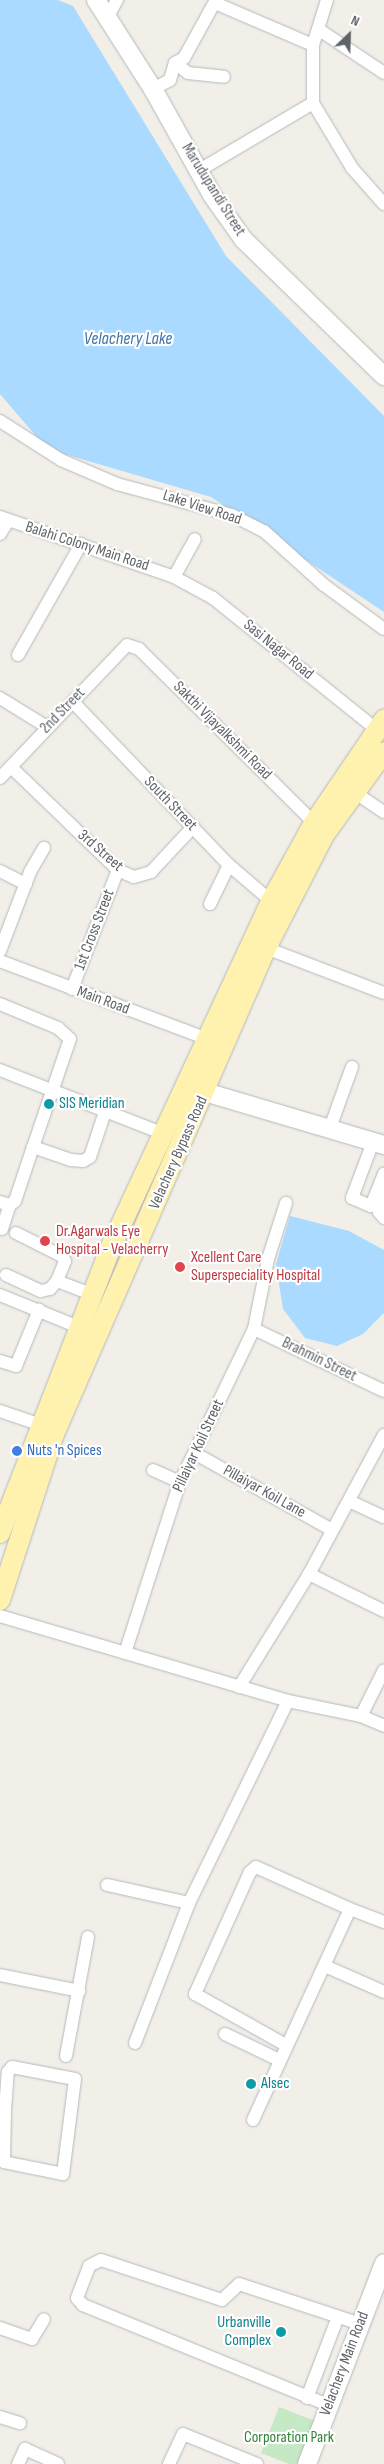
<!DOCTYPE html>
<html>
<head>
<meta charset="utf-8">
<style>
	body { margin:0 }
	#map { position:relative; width:384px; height:2464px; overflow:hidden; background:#f1efe8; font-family:"Sofia Sans Condensed",sans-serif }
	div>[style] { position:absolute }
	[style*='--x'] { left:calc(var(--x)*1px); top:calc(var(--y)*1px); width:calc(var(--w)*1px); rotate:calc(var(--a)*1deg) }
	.green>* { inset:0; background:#c5e8c5 }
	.water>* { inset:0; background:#aadaff }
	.roads { filter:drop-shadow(0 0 1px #b5b8bc) drop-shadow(0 0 1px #b5b8bc) }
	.street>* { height:12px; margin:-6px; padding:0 6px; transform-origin:6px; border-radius:6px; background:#fff }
	.secondary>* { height:18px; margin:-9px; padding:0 9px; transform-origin:9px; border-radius:9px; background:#fff }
	.primary>* { height:20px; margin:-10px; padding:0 10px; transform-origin:10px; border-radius:10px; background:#fff2af }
	.dots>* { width:14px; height:14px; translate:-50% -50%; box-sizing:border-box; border:2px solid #fff; border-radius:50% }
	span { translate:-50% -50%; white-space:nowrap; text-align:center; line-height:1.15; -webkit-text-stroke:4.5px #fff; paint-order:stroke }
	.street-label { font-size:16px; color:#5f6368 }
	.culture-label { font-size:16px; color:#0d838f }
	.left { translate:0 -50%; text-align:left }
	.right { translate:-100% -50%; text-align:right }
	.health-label { font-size:16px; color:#be3a42 }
	.shop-label { font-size:16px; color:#366cbe }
	.park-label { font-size:16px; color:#348238 }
	.water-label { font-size:18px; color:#4174aa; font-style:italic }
	.north { position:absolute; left:324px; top:10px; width:50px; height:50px; -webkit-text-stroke:4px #fff; paint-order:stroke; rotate:24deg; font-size:14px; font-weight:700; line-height:20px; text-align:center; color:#5f6368 }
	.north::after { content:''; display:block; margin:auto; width:18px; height:22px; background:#5f6368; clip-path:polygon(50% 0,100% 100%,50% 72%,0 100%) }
</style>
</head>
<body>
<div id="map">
	<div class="green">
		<div style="clip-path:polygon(279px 2407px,318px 2422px,302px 2464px,289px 2464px,261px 2453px)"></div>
	</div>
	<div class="water">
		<div style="clip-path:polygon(0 0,58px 0,73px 6px,226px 256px,384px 416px,384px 612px,211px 497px,47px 449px,0 394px)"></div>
		<div style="clip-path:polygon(290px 1216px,349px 1231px,384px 1250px,384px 1313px,363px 1334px,337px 1346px,305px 1338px,283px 1309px,276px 1264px)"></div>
	</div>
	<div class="roads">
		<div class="street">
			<div style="--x:327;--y:0;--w:47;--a:107.3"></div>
			<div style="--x:313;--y:45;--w:58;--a:90"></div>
			<div style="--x:313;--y:103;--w:76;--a:59"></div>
			<div style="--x:352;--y:168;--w:48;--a:48.4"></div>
			<div style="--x:215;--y:3;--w:107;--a:23.2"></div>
			<div style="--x:107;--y:18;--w:21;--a:-61"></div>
			<div style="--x:318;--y:29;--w:79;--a:33.7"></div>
			<div style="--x:175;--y:63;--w:16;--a:38"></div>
			<div style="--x:188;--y:73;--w:36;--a:6"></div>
			<div style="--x:153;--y:89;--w:19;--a:-28"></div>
			<div style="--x:170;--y:80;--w:18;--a:-74"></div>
			<div style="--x:175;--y:63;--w:10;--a:-29"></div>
			<div style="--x:184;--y:58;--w:66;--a:-61.1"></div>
			<div style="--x:198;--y:171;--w:134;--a:-30.6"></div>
			<div style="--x:0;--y:421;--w:72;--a:32.6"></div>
			<div style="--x:61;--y:460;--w:61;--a:23.2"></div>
			<div style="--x:117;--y:484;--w:119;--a:15.1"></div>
			<div style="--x:232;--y:515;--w:36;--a:27"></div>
			<div style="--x:264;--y:531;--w:81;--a:42"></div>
			<div style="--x:324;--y:585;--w:74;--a:36.3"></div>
			<div style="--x:0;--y:517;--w:184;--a:19"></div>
			<div style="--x:174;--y:577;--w:44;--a:28.3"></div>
			<div style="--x:213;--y:598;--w:211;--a:38.8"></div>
			<div style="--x:0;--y:534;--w:15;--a:-58"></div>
			<div style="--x:174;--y:577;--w:43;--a:-61.1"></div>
			<div style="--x:18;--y:655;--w:128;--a:-60.4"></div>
			<div style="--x:0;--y:698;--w:55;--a:31.7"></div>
			<div style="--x:73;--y:702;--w:226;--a:46.3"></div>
			<div style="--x:229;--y:865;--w:55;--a:40.6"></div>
			<div style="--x:11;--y:767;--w:149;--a:43.9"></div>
			<div style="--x:118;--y:870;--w:17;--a:24"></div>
			<div style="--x:134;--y:877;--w:18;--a:-16"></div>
			<div style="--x:151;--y:872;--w:62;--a:-47"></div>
			<div style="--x:0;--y:778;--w:184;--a:-46.3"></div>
			<div style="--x:127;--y:645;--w:13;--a:18"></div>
			<div style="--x:139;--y:649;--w:247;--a:44.8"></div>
			<div style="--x:354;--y:792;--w:36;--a:34"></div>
			<div style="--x:0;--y:871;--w:29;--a:27"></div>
			<div style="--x:210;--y:904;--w:43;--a:-64"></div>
			<div style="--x:266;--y:948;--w:126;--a:20.9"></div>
			<div style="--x:0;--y:951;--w:85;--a:-69.2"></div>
			<div style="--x:30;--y:872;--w:28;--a:-60"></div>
			<div style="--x:0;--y:961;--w:221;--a:20.6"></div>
			<div style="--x:72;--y:989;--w:128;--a:-68.9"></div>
			<div style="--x:0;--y:1004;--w:63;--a:22.5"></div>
			<div style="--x:58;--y:1028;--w:16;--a:43"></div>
			<div style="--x:70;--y:1039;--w:114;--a:108.9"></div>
			<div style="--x:0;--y:1070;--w:176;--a:21.3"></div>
			<div style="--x:330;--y:1128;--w:65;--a:-70.2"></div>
			<div style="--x:373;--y:1142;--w:60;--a:110.6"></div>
			<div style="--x:352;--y:1198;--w:21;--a:23"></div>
			<div style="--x:371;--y:1206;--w:35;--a:-68"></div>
			<div style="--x:384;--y:1195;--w:18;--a:106"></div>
			<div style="--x:379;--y:1212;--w:8;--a:50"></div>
			<div style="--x:0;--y:1202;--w:10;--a:17"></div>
			<div style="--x:10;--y:1205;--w:6;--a:-39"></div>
			<div style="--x:15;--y:1201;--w:57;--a:-71.6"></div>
			<div style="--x:33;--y:1147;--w:40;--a:18.9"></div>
			<div style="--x:71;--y:1160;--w:12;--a:5"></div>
			<div style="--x:83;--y:1161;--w:8;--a:-30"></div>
			<div style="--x:90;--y:1157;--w:47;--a:-71.6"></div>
			<div style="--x:2;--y:1229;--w:25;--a:-72"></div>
			<div style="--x:16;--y:1233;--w:51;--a:26.6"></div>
			<div style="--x:62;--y:1256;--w:6;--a:59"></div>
			<div style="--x:65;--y:1261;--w:22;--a:112"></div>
			<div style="--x:57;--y:1281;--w:39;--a:21"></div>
			<div style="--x:6;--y:1275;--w:38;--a:25"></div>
			<div style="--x:41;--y:1291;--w:9;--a:-13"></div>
			<div style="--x:50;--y:1289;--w:11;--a:-49"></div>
			<div style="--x:0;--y:1295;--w:87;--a:22.2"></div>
			<div style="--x:254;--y:1329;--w:144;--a:25.5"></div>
			<div style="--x:0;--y:1361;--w:17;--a:17"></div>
			<div style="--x:16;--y:1366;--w:61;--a:-67.7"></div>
			<div style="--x:0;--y:1411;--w:50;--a:18.8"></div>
			<div style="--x:196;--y:1454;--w:156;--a:29.2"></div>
			<div style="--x:153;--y:1470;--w:30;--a:24"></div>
			<div style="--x:349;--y:1501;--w:38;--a:25"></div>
			<div style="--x:309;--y:1574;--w:84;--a:26.3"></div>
			<div style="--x:0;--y:1616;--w:300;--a:16.4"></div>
			<div style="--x:288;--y:1701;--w:75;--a:11.6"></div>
			<div style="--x:361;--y:1716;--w:25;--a:23"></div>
			<div style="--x:125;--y:1653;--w:180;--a:-72.2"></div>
			<div style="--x:180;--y:1482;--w:170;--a:-64.2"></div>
			<div style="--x:254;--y:1329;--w:71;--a:-78.7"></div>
			<div style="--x:268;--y:1259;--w:59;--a:-72.2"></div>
			<div style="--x:239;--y:1687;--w:133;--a:-58.2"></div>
			<div style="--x:309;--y:1574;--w:158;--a:-61.7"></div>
			<div style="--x:361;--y:1716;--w:51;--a:-63.4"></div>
			<div style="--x:107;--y:1885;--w:84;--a:12.4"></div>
			<div style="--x:189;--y:1903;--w:225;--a:-63.9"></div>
			<div style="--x:350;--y:1909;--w:36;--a:21"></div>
			<div style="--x:325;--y:1966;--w:64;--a:23.8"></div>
			<div style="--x:0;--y:1975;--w:81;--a:11.4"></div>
			<div style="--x:225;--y:2034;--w:60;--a:25.7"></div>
			<div style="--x:135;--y:2043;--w:150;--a:-68.9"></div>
			<div style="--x:66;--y:2056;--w:121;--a:-79.5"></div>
			<div style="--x:0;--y:2110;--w:5;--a:11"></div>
			<div style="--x:5;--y:2111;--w:39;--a:-86"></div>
			<div style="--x:8;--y:2072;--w:6;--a:-51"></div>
			<div style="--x:12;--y:2067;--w:64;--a:10.8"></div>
			<div style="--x:75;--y:2079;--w:96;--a:97.2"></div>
			<div style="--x:63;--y:2174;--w:60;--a:-168.5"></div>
			<div style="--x:4;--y:2162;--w:51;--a:-88.9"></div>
			<div style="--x:253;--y:2120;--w:232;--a:-65.3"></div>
			<div style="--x:350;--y:1909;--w:103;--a:-155.9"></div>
			<div style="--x:256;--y:1867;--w:8;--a:140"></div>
			<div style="--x:250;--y:1872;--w:134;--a:114.3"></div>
			<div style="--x:195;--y:1994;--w:104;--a:29.3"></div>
			<div style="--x:0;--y:2328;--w:34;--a:19"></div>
			<div style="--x:32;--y:2339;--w:23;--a:-59"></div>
			<div style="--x:307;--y:2398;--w:87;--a:-69.1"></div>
			<div style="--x:328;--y:2405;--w:265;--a:-157.8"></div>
			<div style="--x:83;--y:2305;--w:9;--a:-131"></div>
			<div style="--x:77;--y:2298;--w:34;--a:-69"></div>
			<div style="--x:89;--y:2266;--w:13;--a:-27"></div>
			<div style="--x:101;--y:2260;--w:127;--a:18.3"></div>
			<div style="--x:222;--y:2300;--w:23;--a:-43"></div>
			<div style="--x:239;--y:2284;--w:128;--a:18.2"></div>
			<div style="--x:0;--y:2417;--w:21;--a:17"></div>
			<div style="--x:18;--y:2464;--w:17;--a:-65"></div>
			<div style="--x:25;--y:2449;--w:36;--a:24"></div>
			<div style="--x:169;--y:2464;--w:33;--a:-65"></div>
			<div style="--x:183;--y:2434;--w:80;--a:22.1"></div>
		</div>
		<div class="secondary">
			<div style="--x:96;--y:0;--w:106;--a:57.4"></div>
			<div style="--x:153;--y:89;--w:121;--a:60.9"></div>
			<div style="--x:212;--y:195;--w:54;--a:54.8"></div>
			<div style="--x:243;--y:239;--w:197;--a:44.2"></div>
			<div style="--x:205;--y:1092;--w:187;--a:16.5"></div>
			<div style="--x:307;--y:2464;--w:215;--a:-69"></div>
		</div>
		<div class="primary">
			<div style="--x:0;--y:1533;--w:310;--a:-68.8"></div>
			<div style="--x:112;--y:1244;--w:378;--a:-65.1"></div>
			<div style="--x:271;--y:901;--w:89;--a:-61.1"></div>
			<div style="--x:314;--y:823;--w:125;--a:-55.8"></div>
			<div style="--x:0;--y:1600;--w:175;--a:-72"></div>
			<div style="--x:54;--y:1434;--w:530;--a:-66.43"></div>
			<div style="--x:266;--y:948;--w:127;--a:-62.8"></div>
			<div style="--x:324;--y:835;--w:102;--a:-54.1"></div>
		</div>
	</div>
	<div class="dots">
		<div style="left:49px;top:1104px;background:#0f9aa8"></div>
		<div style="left:45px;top:1241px;background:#e0444e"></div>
		<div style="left:180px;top:1267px;background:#e0444e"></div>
		<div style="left:17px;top:1451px;background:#3f7fe0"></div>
		<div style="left:251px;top:2084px;background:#0f9aa8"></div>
		<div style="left:281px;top:2332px;background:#0f9aa8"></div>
	</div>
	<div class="street-label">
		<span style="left:213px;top:190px;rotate:58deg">Marudupandi Street</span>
		<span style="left:202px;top:508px;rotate:18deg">Lake View Road</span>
		<span style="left:87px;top:547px;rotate:18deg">Balahi Colony Main Road</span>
		<span style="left:278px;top:650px;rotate:39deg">Sasi Nagar Road</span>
		<span style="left:63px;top:711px;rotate:-46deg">2nd Street</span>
		<span style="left:222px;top:731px;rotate:45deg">Sakthi Vijayalkshmi Road</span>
		<span style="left:170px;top:804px;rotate:46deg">South Street</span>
		<span style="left:100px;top:851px;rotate:41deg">3rd Street</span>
		<span style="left:95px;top:930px;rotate:-69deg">1st Cross Street</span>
		<span style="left:103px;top:1001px;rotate:20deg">Main Road</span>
		<span style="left:179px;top:1153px;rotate:-66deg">Velachery Bypass Road</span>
		<span style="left:319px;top:1360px;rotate:26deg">Brahmin Street</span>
		<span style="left:199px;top:1446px;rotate:-65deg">Pillaiyar Koil Street</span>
		<span style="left:264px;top:1492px;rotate:29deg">Pillaiyar Koil Lane</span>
		<span style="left:345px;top:2364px;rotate:-69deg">Velachery Main Road</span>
	</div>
	<div class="culture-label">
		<span class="left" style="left:59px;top:1104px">SIS Meridian</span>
		<span class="left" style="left:261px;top:2084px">Alsec</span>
		<span class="right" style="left:271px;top:2332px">Urbanville<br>Complex</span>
	</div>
	<div class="health-label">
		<span class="left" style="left:56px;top:1241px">Dr.Agarwals Eye<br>Hospital - Velacherry</span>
		<span class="left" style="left:191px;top:1267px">Xcellent Care<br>Superspeciality Hospital</span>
	</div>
	<div class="shop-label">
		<span class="left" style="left:27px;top:1451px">Nuts 'n Spices</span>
	</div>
	<div class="park-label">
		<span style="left:289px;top:2438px">Corporation Park</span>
	</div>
	<div class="water-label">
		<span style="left:128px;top:339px">Velachery Lake</span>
	</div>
	<div class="north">N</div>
</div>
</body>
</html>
